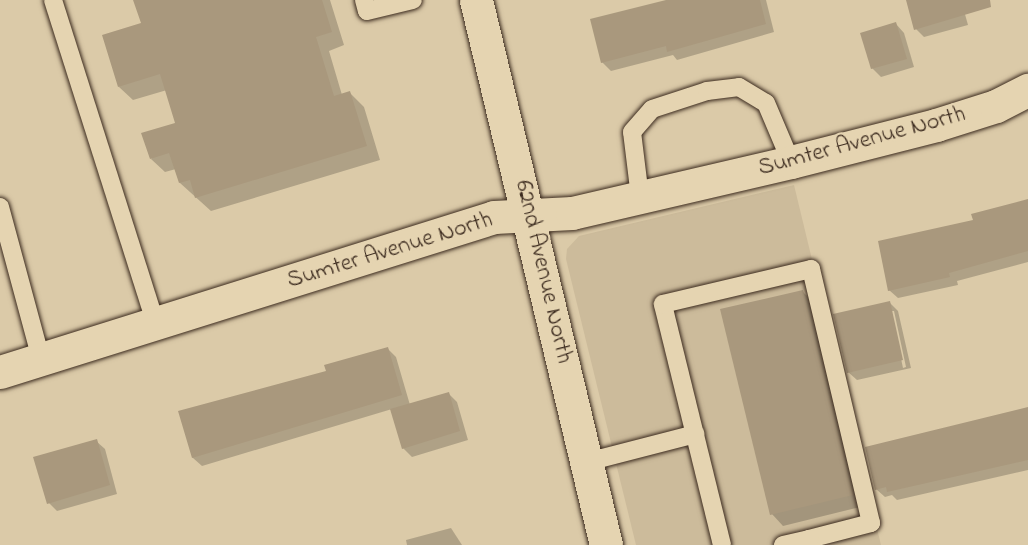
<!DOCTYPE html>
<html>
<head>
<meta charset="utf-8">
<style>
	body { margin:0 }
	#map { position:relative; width:1028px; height:545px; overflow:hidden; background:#dbcaa8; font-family:"Indie Flower",sans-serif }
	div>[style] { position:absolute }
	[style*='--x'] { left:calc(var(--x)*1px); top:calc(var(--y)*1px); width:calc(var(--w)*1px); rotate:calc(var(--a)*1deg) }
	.built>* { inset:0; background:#ccbb9b }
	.shadow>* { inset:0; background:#0003 }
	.building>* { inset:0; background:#a9987d }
	.roads { filter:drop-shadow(0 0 2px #3b2a1e) drop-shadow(0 0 2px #3b2a1e) }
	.service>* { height:18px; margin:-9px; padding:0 9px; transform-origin:9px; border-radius:9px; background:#e5d4b1 }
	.minor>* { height:33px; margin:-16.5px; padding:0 16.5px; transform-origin:16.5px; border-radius:16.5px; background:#e5d4b1 }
	.tertiary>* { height:33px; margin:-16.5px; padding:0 16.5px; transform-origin:16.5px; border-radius:16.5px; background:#e5d4b1 }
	span { translate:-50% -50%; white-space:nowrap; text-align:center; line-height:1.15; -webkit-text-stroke:4.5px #e5d4b1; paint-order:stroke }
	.street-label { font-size:24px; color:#3b2a1e }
</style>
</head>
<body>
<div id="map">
	<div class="built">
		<div style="clip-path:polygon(794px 185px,881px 545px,636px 545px,566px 259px,567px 249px,579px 236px)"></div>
	</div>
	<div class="shadow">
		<div style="clip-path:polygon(135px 0,330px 0,344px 45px,329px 51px,342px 95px,350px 93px,364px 107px,380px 160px,211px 211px,180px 183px,176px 169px,165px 172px,151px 159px,177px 124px,167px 90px,133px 100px,119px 87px,143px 24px)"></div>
		<div style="clip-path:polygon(672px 0,766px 0,774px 32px,677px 60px,673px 55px,611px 71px,602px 62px)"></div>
		<div style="clip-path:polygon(907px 0,961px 0,968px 25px,924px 37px,916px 29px)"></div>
		<div style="clip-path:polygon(896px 24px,904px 33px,914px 67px,881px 77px,872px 68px)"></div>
		<div style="clip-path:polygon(1028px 200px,1028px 262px,957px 281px,958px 285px,898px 298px,889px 290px,975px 221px)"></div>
		<div style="clip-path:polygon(802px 291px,814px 303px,864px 506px,783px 526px,772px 514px)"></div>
		<div style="clip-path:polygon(evenodd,890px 303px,898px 311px,911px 368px,857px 380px,848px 372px,890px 303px,891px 311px,894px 311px,906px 367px,903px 368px,891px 311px)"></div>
		<div style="clip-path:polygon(387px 348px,396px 357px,410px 405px,448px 393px,457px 402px,468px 440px,412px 457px,403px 448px,392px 409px,202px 466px,193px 458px,180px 412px,328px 373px)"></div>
		<div style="clip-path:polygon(1028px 409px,1028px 470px,897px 500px,892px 495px,885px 497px,876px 489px)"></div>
		<div style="clip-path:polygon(96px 441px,105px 449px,117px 494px,57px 511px,49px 503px)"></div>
		<div style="clip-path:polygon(451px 528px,462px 545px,407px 545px,406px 540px)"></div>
	</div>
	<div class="building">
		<div style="clip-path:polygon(133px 0,322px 0,332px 32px,316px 37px,334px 96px,350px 91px,367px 146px,195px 198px,190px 180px,179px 183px,169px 153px,150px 159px,141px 133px,175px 123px,160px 74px,118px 87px,102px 35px,141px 23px)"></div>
		<div style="clip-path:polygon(666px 0,760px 0,766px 24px,667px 52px,666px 46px,601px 63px,590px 19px)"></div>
		<div style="clip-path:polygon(906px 0,990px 0,991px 7px,914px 30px)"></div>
		<div style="clip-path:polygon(896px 22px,907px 59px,871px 69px,860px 33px)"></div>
		<div style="clip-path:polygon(1028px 199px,1028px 251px,949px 273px,950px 277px,888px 291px,878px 241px,973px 220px,971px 214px)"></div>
		<div style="clip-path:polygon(803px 290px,853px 495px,770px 515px,720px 309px)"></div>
		<div style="clip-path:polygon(890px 301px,903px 360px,847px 373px,833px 314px)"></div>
		<div style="clip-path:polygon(388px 347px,402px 395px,192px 458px,178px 411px,326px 371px,324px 365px)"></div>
		<div style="clip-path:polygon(449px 392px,460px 431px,402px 449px,390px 409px)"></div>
		<div style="clip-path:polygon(1028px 407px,1028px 460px,887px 492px,886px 487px,875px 490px,865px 447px)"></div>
		<div style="clip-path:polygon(97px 439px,110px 485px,47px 504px,33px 457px)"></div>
	</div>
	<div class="roads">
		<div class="service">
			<div style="--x:53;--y:0;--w:341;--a:72.4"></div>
			<div style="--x:364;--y:0;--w:11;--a:75"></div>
			<div style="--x:367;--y:11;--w:47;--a:-13.4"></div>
			<div style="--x:640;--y:197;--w:65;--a:-97"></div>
			<div style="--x:632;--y:132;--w:30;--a:-49"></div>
			<div style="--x:652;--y:109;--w:58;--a:-18.1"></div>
			<div style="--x:707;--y:91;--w:32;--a:-7"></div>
			<div style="--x:739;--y:87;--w:31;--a:31"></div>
			<div style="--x:766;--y:103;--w:64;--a:67"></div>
			<div style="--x:0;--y:207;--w:157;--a:74.9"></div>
			<div style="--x:587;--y:462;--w:112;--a:-14.5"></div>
			<div style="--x:722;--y:545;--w:248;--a:-103.8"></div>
			<div style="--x:663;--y:304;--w:152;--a:-13.3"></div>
			<div style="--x:811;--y:269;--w:261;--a:76.7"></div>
			<div style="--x:871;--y:523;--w:64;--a:165.5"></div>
			<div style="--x:809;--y:539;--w:6;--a:72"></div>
			<div style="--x:783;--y:545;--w:27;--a:-13"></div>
		</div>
		<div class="minor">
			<div style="--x:0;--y:372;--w:518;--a:-17.42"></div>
			<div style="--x:494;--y:217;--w:78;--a:-2.9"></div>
			<div style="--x:572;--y:213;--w:225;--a:-13.1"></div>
			<div style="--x:791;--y:162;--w:150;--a:-14.3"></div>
			<div style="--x:936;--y:125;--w:63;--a:-17.6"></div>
			<div style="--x:996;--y:106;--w:36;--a:-27"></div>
		</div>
		<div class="tertiary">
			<div style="--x:476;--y:0;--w:560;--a:76.58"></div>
		</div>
	</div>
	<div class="street-label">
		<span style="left:862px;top:142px;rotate:-15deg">Sumter Avenue North</span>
		<span style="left:390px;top:251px;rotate:-17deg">Sumter Avenue North</span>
		<span style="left:543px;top:272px;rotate:77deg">62nd Avenue North</span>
	</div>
</div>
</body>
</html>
